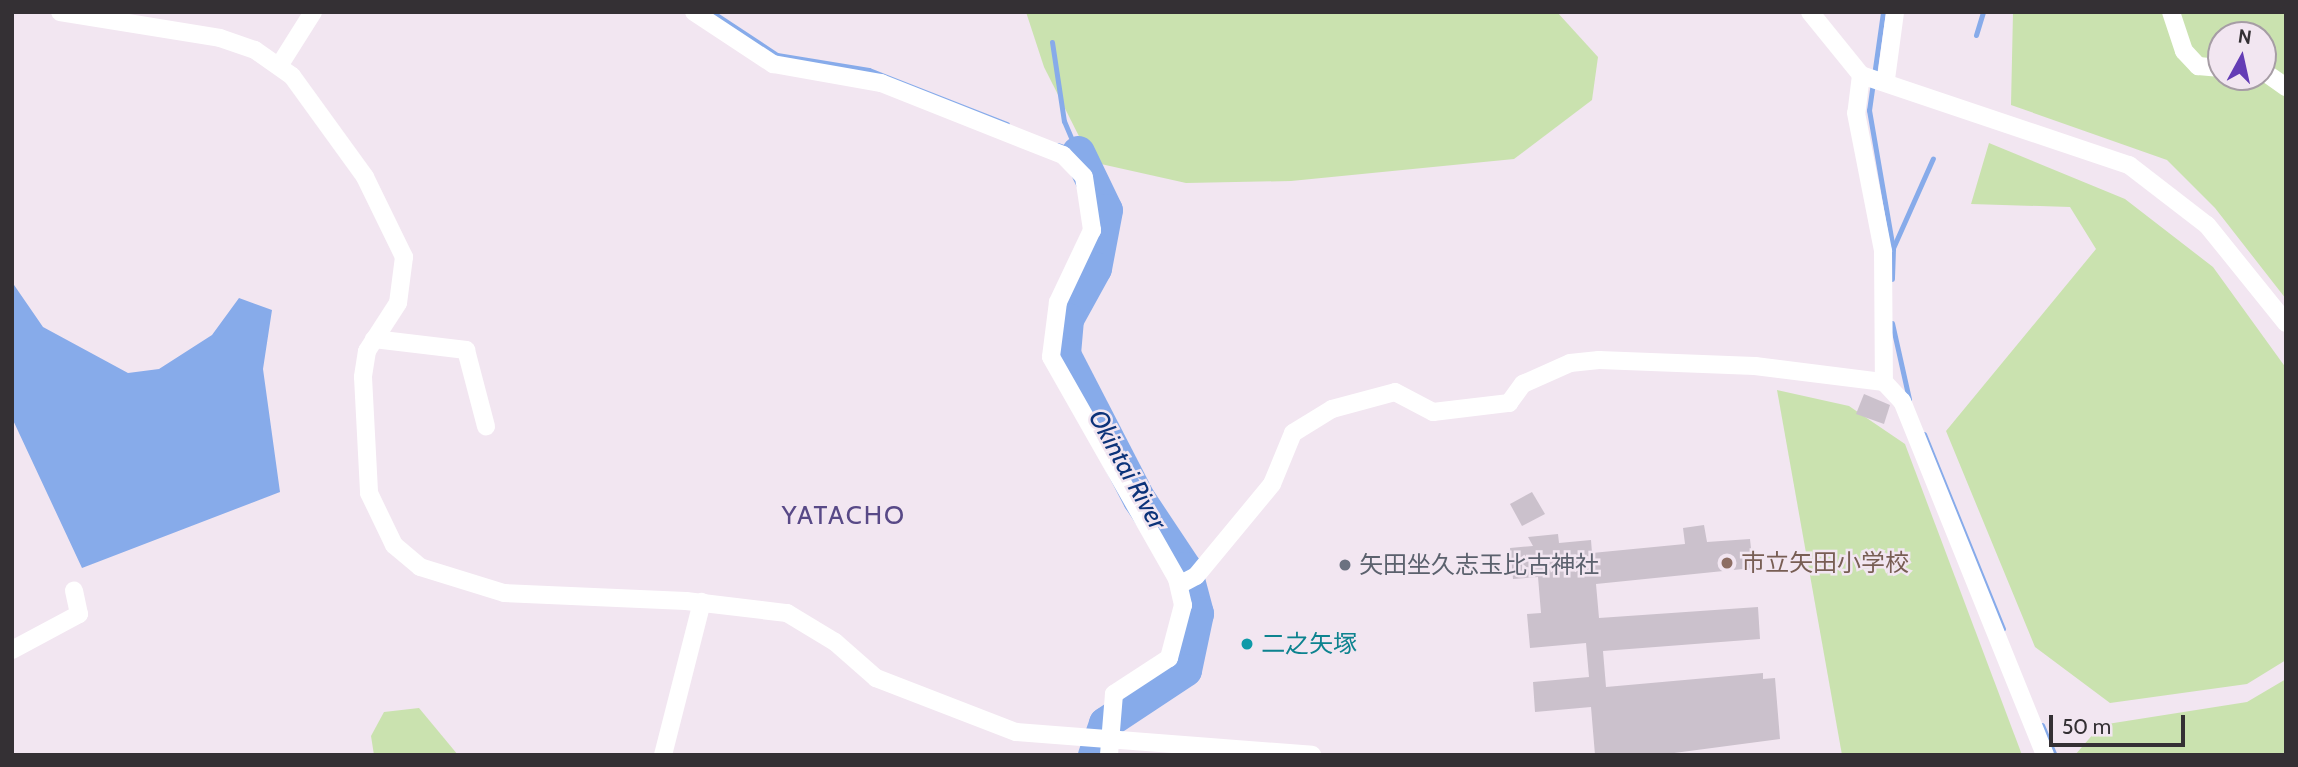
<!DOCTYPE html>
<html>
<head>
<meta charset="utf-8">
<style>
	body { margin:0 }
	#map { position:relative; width:2298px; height:767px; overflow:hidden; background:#f2e6f1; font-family:Cabin,"Noto Sans JP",sans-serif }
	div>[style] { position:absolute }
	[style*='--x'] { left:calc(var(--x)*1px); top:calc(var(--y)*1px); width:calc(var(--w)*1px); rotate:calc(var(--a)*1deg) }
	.green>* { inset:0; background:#cae2af }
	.water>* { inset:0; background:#87abea }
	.stream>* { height:5px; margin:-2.5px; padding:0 2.5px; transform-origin:2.5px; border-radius:2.5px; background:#87abea }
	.river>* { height:33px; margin:-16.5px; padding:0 16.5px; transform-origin:16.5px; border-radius:16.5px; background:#87abea }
	.building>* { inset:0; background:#cbc1cc }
	.minor>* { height:18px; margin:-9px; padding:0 9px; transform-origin:9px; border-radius:9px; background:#fff }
	.dots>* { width:19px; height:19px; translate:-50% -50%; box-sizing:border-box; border:4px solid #f2e6f1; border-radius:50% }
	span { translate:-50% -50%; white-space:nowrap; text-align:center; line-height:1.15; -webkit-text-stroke:5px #f2e6f1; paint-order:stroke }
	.education-label { font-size:24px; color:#785e54 }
	.left { translate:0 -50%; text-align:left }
	.worship-label { font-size:24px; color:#5b616d }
	.culture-label { font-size:24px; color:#0d838f }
	.water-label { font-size:26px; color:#0c337a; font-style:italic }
	.neighbourhood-label { font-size:26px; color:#584987; letter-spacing:2px }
	.frame { position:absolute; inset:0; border:14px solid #343034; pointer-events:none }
	.north { position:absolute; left:2207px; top:21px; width:70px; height:70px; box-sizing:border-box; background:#f2e6f1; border:2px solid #a69da5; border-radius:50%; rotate:8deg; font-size:19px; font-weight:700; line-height:28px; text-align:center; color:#343034 }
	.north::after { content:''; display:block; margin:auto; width:24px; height:32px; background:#643db5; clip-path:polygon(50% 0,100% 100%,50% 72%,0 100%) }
	.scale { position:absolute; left:2049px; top:715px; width:136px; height:32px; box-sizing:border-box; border:4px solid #343034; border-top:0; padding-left:9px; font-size:21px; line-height:24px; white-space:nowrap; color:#343034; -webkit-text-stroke:5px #f2e6f1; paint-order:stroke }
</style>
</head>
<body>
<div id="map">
	<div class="green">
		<div style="clip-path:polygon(1026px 12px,1557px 12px,1598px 57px,1592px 100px,1514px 159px,1291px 181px,1186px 183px,1092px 162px,1044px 67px)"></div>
		<div style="clip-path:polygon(evenodd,2013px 12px,2286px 12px,2286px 299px,2215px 208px,2167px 160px,2011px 105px,2013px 12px,2221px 35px,2263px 35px,2263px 77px,2221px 77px,2221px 35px)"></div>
		<div style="clip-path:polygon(1989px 143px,2125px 199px,2213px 267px,2286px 368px,2286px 660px,2247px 684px,2110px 703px,2035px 647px,1946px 431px,2096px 249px,2070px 207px,1971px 204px)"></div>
		<div style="clip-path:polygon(1777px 390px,1849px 406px,1905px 444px,2022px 755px,1842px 755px)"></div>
		<div style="clip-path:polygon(2286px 679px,2286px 755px,2075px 755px,2101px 725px,2247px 702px)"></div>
		<div style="clip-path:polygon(419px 708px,458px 755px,374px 755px,371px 736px,384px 712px)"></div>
	</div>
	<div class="water">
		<div style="clip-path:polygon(12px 282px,43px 327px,128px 373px,159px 369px,212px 335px,239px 298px,272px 310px,263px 369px,280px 492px,82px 568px,12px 418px)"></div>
	</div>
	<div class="stream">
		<div style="--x:712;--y:12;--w:78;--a:33.5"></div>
		<div style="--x:777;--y:55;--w:93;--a:9.3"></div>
		<div style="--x:869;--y:70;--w:148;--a:21.4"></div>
		<div style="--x:1883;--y:12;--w:99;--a:98.1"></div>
		<div style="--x:1869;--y:110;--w:141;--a:80.2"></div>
		<div style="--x:1893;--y:249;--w:30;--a:92"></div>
		<div style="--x:1976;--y:35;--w:24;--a:-73"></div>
		<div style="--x:1052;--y:42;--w:80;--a:81.4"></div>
		<div style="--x:1064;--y:121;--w:33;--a:67"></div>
		<div style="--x:1058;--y:145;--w:21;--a:19"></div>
		<div style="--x:1893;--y:248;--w:98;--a:-66"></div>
		<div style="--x:1892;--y:323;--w:78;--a:77.4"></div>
		<div style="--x:1924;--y:434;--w:210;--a:67.9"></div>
		<div style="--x:2042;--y:725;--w:33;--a:67"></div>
	</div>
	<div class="river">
		<div style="--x:1078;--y:152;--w:64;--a:64.2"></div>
		<div style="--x:1106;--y:210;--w:59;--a:100.7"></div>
		<div style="--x:1095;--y:268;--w:58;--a:118.8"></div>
		<div style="--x:1067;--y:319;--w:35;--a:95"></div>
		<div style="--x:1064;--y:354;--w:163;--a:62.7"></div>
		<div style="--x:1139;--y:499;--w:83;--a:56.3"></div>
		<div style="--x:1185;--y:568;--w:47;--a:75.1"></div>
		<div style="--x:1197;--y:613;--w:58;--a:101.9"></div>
		<div style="--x:1185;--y:670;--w:96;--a:146.5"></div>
		<div style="--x:1105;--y:723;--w:34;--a:109"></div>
	</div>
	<div class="building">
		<div style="clip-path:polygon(1864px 394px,1890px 405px,1884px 424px,1856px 414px)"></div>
		<div style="clip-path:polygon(1532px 492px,1545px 514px,1522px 526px,1510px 504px)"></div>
		<div style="clip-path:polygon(1704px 525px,1707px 542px,1750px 539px,1753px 568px,1596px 584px,1599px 618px,1758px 607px,1760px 639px,1603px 651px,1606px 687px,1763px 673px,1763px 679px,1775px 678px,1780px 739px,1659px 755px,1595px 755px,1591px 707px,1535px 712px,1533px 682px,1589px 677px,1586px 643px,1530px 648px,1527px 614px,1541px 613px,1538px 577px,1513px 579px,1510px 548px,1533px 546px,1528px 537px,1558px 534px,1559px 543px,1591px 540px,1592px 553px,1685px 544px,1683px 528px)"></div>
	</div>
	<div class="minor">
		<div style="--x:60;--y:12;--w:162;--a:9.2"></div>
		<div style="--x:220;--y:38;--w:37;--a:19"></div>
		<div style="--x:255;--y:50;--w:45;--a:35.1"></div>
		<div style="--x:292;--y:76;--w:125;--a:54.1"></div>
		<div style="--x:365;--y:177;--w:89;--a:64"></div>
		<div style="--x:404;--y:257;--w:46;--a:97.4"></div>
		<div style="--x:398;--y:303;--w:57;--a:122.9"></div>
		<div style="--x:367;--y:351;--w:26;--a:99"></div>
		<div style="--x:363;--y:377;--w:116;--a:87"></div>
		<div style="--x:369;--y:493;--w:58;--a:64.3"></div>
		<div style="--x:394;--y:545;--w:34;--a:40"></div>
		<div style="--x:420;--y:567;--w:88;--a:17.2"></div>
		<div style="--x:504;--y:593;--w:182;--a:2.5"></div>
		<div style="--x:686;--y:601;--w:102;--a:6.8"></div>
		<div style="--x:787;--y:613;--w:56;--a:31.1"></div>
		<div style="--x:835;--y:642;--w:55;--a:41.3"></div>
		<div style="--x:876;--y:678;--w:150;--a:21.1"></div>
		<div style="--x:1016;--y:732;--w:297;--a:4.4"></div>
		<div style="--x:694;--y:12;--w:95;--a:33.4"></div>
		<div style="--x:773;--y:64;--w:110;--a:10"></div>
		<div style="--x:881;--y:83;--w:196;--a:21.6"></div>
		<div style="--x:1063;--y:155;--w:30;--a:46"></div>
		<div style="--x:1084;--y:177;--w:54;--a:81.4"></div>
		<div style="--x:1092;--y:230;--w:80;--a:115.3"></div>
		<div style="--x:1058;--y:302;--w:55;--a:97.3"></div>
		<div style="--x:1051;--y:357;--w:255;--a:60.4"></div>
		<div style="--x:1177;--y:579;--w:27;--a:77"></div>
		<div style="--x:1183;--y:605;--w:55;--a:104.8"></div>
		<div style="--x:1169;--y:658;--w:66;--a:146.8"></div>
		<div style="--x:1114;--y:694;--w:61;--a:94.7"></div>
		<div style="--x:1810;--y:12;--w:81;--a:51"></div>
		<div style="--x:1861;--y:75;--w:283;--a:18.6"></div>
		<div style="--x:2129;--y:165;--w:98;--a:37.6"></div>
		<div style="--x:2207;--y:225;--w:126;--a:51.1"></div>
		<div style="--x:2171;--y:12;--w:41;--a:71.6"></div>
		<div style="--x:2184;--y:51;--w:21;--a:47"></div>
		<div style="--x:2198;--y:66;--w:23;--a:5"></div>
		<div style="--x:279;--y:66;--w:64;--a:-57.8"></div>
		<div style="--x:2263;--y:71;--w:28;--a:35"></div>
		<div style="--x:1861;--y:75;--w:38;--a:97"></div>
		<div style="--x:1856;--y:113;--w:141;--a:78.9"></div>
		<div style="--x:1883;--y:251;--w:131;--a:89.6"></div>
		<div style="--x:1886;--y:79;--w:68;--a:-82.3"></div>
		<div style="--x:374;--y:339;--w:93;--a:6.8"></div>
		<div style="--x:466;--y:350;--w:79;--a:75.3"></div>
		<div style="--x:1179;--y:585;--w:19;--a:-28"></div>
		<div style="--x:1196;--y:576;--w:119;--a:-50.4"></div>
		<div style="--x:1272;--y:484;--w:55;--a:-67.6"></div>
		<div style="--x:1293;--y:433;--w:46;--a:-31.6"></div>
		<div style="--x:1332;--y:409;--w:65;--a:-15.1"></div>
		<div style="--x:1395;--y:392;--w:43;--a:27.8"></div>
		<div style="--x:1433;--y:412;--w:77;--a:-6.8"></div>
		<div style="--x:1509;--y:403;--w:24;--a:-54"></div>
		<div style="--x:1523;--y:384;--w:51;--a:-24.1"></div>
		<div style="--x:1570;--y:363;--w:29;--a:-6"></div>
		<div style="--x:1599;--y:360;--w:156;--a:2.2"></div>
		<div style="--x:1755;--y:366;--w:130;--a:7.1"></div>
		<div style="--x:1884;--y:382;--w:26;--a:47"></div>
		<div style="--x:1902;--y:401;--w:382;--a:68"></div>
		<div style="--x:12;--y:650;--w:76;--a:-28.2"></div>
		<div style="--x:79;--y:614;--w:24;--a:-102"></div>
		<div style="--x:663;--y:755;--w:158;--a:-75.7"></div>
	</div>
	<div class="dots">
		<div style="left:1727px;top:563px;background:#8d6e63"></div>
		<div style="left:1345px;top:565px;background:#6b7280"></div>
		<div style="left:1247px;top:644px;background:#0f9aa8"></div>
	</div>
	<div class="education-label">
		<span class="left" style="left:1741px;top:563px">市立矢田小学校</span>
	</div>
	<div class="worship-label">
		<span class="left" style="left:1359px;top:565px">矢田坐久志玉比古神社</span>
	</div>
	<div class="culture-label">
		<span class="left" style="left:1261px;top:644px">二之矢塚</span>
	</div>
	<div class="water-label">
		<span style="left:1127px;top:470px;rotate:61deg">Okintai River</span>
	</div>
	<div class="neighbourhood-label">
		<span style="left:844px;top:516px">YATACHO</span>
	</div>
	<div class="frame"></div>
	<div class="north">N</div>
	<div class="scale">50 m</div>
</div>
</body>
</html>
